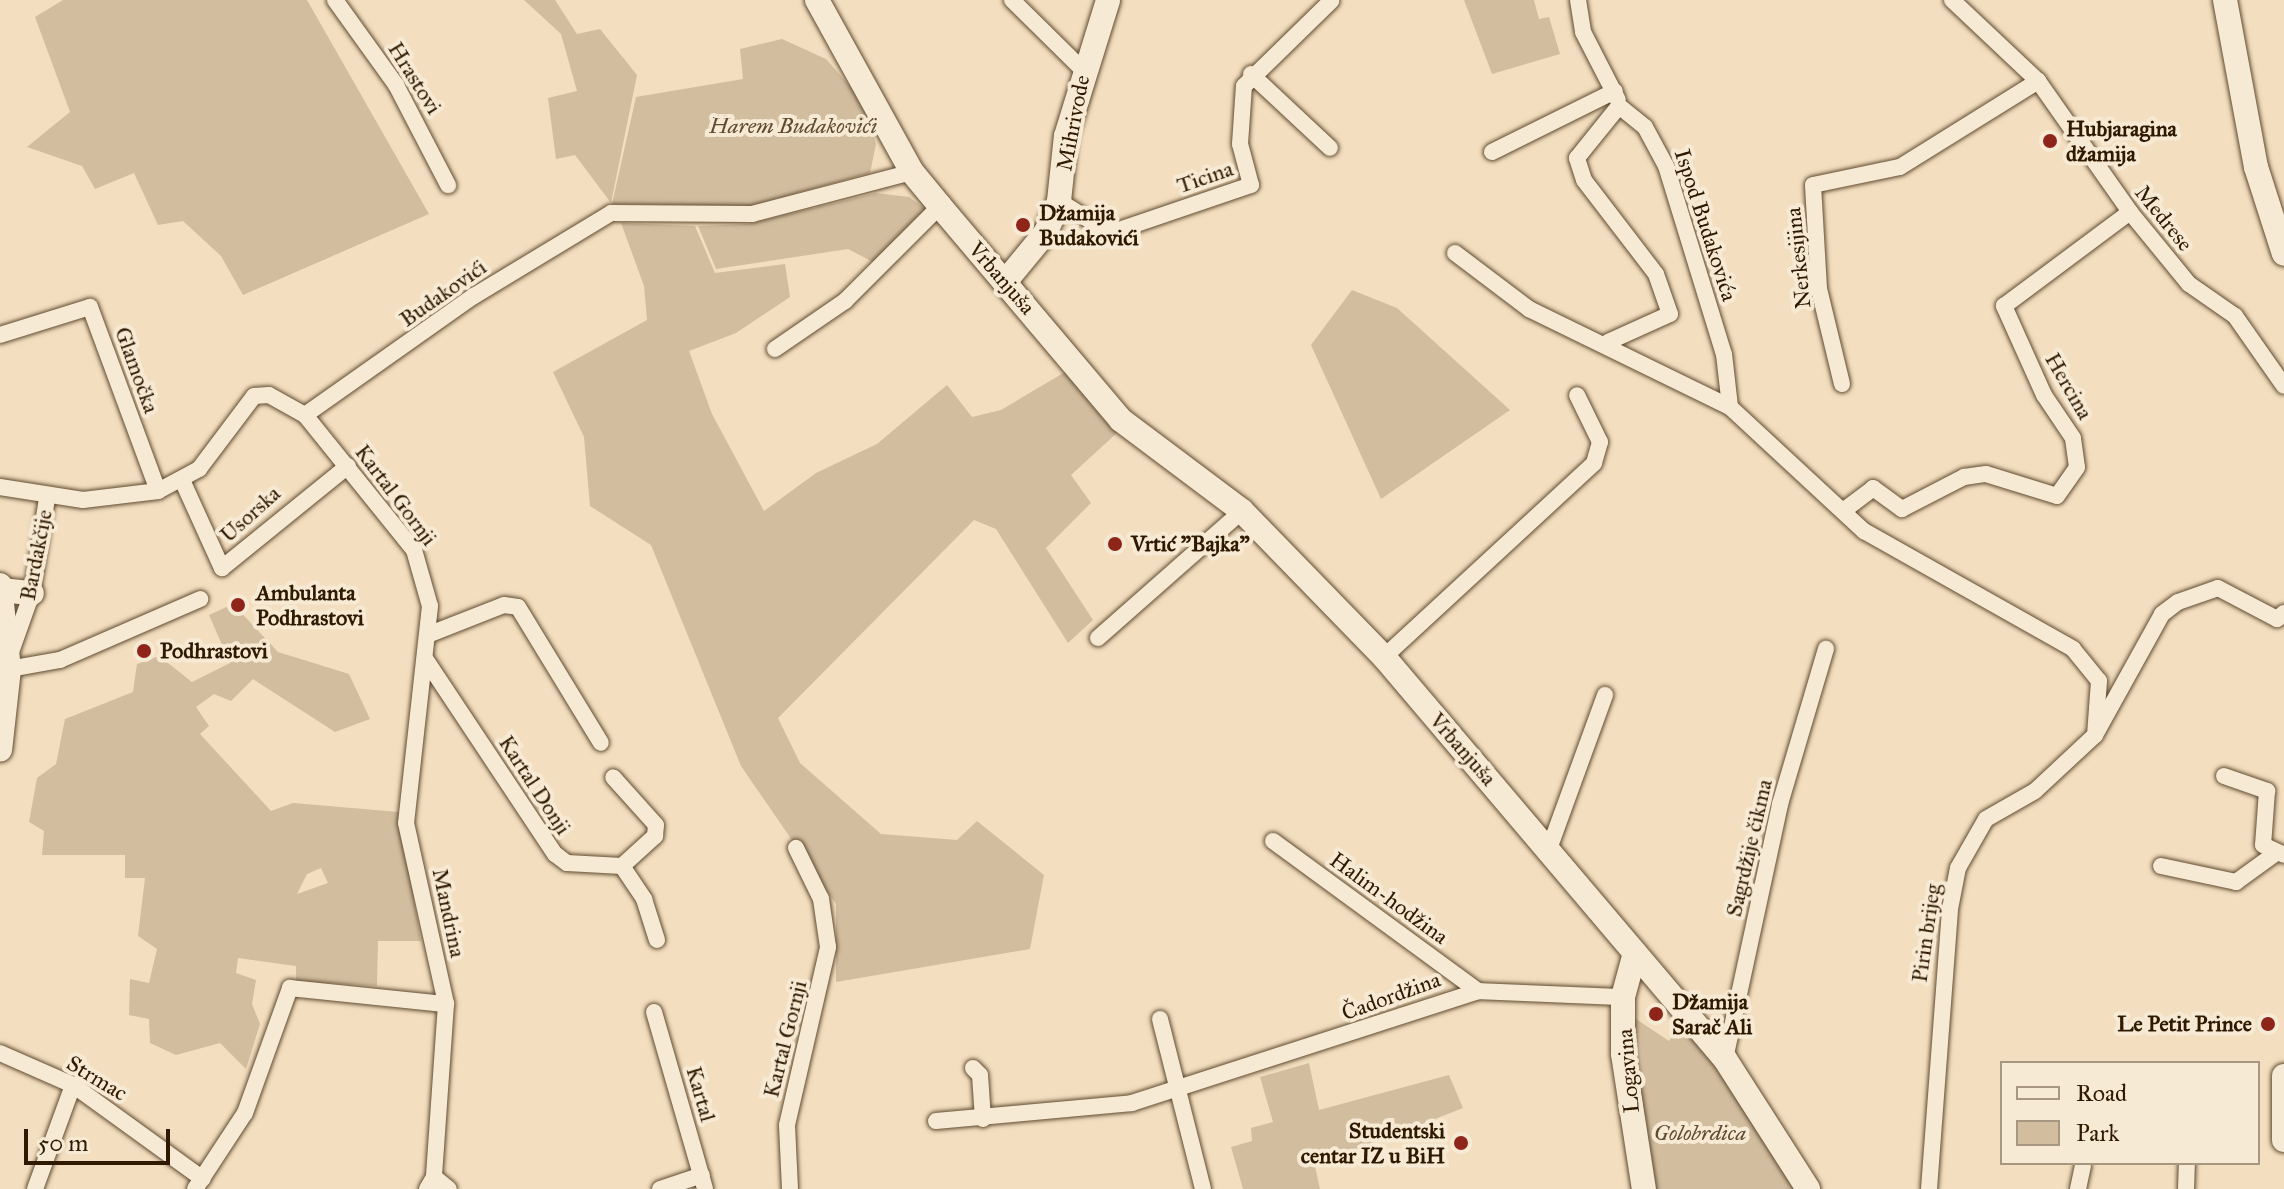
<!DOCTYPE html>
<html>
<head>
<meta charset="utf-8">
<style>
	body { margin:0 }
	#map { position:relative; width:2284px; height:1189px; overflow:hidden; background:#f3debf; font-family:"IM FELL Great Primer",serif }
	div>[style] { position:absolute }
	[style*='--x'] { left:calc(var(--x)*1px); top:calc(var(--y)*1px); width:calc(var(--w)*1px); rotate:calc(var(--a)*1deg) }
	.green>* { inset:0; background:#d2bd9f }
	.roads { filter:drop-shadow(0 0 2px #604b30) drop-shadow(0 0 2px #604b30) }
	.street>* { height:16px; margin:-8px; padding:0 8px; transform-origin:8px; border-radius:8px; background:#f7ead5 }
	.secondary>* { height:24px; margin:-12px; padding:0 12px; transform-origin:12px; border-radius:12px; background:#f7ead5 }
	.dots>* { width:22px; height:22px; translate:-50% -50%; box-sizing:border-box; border:4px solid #f7ead5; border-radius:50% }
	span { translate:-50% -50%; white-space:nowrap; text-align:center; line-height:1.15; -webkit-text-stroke:8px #f7ead5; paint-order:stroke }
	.street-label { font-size:22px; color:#2f1a00 }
	.park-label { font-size:22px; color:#604b30; font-style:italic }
	.poi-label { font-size:22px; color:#2f1a00; font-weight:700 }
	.left { translate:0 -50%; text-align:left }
	.right { translate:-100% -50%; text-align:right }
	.legend { position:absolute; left:2000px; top:1061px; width:260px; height:104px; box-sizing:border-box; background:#f7ead5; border:2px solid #a79780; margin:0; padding:10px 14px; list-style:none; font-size:24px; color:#2f1a00 }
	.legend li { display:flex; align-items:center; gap:16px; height:40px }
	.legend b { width:40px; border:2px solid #a79780 }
	.scale { position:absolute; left:24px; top:1129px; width:146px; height:36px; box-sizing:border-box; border:4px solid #2f1a00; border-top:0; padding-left:10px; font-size:24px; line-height:28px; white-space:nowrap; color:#2f1a00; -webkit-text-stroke:6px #f7ead5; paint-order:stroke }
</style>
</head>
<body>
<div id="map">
	<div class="green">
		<div style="clip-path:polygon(63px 0,307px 0,429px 214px,243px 295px,221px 256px,183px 221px,158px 225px,134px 173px,95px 189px,82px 166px,27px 147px,70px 112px,35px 17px)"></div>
		<div style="clip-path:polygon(524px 0,555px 0,577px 34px,600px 29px,637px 75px,611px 203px,575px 155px,556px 159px,548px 98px,577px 91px,561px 34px)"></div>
		<div style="clip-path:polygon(1464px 0,1534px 0,1539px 19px,1549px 17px,1560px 54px,1492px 74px)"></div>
		<div style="clip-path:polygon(782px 39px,826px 59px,864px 102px,876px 144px,870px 173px,749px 206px,612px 204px,636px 97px,743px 79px,740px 49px)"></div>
		<div style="clip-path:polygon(876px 193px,909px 197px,925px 209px,873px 262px,848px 249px,716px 269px,698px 226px,748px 224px)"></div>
		<div style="clip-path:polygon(621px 223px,695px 226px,715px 273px,785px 264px,790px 297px,736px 333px,689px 351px,712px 414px,764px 511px,816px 473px,877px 444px,947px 385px,972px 417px,1001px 410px,1065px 372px,1118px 432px,1071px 475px,1091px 503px,1046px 548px,1093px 620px,1068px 643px,996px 529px,974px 520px,778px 718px,800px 763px,881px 834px,957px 840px,977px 821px,1044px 875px,1030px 949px,836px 982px,836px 904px,741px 766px,651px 545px,590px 506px,584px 437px,553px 372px,647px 320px,644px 286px)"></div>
		<div style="clip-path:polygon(1352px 290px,1397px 308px,1510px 410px,1381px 499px,1311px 345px)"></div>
		<div style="clip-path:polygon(evenodd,233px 604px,278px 652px,349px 674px,370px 719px,335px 732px,253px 679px,231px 701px,214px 694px,196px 707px,209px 726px,200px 734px,271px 811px,293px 803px,399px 812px,421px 941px,378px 941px,377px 986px,296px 981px,296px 966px,238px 958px,236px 973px,256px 980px,252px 1004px,260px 1024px,246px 1069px,220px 1043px,176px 1055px,150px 1043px,149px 1019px,129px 1015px,130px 979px,149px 983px,157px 949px,138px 936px,145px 878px,125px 878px,125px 855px,42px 855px,44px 831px,29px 822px,37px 778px,56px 764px,65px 719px,133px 692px,137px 664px,159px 656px,192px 682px,230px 663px,209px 615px,233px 604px,321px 868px,328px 883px,297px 894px,307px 874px,321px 868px)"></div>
		<div style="clip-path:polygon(1633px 1017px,1669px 1041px,1684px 1019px,1803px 1189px,1652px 1189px)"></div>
		<div style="clip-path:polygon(1309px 1063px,1319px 1110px,1449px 1075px,1463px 1108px,1315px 1166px,1320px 1189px,1243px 1189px,1231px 1147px,1252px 1141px,1251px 1128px,1273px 1122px,1260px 1077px)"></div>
	</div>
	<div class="roads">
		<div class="street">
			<div style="--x:335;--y:0;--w:105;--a:54.3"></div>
			<div style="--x:396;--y:85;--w:113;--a:62.5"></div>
			<div style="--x:1012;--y:0;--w:100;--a:44.6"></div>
			<div style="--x:1578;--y:0;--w:32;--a:81"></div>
			<div style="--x:1583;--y:32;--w:76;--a:62.8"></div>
			<div style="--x:1952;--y:0;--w:118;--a:43.3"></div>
			<div style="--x:2038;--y:81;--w:160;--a:54.9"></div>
			<div style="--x:2130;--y:212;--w:93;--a:50.7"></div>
			<div style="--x:2189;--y:284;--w:56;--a:34.8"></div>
			<div style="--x:2235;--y:316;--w:85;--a:55"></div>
			<div style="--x:1251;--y:74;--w:108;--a:43.1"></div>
			<div style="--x:1492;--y:152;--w:137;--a:-26.4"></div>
			<div style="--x:1059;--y:201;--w:60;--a:32.1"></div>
			<div style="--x:1110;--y:233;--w:149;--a:-18.8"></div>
			<div style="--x:1251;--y:185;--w:42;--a:-105"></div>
			<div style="--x:1240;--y:144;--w:58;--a:-86.1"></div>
			<div style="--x:1244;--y:86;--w:122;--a:-44.3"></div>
			<div style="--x:1455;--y:253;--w:93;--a:37.1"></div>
			<div style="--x:1529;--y:309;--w:224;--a:26"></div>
			<div style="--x:1730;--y:407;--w:183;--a:42.8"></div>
			<div style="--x:1864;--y:531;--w:240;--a:29.4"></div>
			<div style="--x:2073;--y:649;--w:41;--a:50.9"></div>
			<div style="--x:2099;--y:681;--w:54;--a:94.2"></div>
			<div style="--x:0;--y:335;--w:94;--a:-17.3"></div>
			<div style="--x:90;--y:307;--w:196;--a:69.7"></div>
			<div style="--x:1608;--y:342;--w:68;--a:-24.3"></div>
			<div style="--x:1670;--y:314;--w:42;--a:-109.3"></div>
			<div style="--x:1656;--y:274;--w:118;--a:-127.5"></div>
			<div style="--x:1584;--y:180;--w:23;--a:-108"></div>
			<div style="--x:1577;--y:158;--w:67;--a:-51.1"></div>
			<div style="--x:1619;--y:106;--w:33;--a:39"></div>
			<div style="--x:1645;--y:127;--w:44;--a:61.7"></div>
			<div style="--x:1666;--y:166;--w:197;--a:72.9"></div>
			<div style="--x:1724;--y:354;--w:53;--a:83.5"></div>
			<div style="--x:775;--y:349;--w:85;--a:-34.4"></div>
			<div style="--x:845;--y:301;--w:134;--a:-45"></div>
			<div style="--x:1842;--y:384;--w:98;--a:-103.6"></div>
			<div style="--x:1819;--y:289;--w:104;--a:-93.3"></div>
			<div style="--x:1813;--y:185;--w:89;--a:-11.7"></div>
			<div style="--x:1900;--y:167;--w:163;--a:-31.9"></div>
			<div style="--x:305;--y:415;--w:174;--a:51.1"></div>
			<div style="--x:414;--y:550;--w:58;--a:74.1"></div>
			<div style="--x:430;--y:606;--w:218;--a:96.3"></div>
			<div style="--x:406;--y:823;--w:185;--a:77.5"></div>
			<div style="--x:446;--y:1004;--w:173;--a:94"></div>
			<div style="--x:434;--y:1177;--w:14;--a:120"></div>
			<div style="--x:182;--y:480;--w:97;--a:65.6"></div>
			<div style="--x:222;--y:568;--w:162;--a:-39"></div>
			<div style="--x:0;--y:487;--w:84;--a:8.9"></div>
			<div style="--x:83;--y:500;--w:76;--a:-6.8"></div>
			<div style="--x:158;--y:491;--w:47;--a:-28.2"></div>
			<div style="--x:199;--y:469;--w:91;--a:-53"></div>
			<div style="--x:254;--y:396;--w:15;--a:-4"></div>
			<div style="--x:269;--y:395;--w:41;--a:29.1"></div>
			<div style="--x:305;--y:415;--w:207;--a:-35.2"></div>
			<div style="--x:474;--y:296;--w:160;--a:-31.2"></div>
			<div style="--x:611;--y:213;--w:141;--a:0.4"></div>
			<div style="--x:752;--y:214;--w:165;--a:-14.7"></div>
			<div style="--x:1843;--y:511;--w:38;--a:-37"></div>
			<div style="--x:1873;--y:488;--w:36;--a:36"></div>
			<div style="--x:1902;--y:509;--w:70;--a:-27.3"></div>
			<div style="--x:1964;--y:477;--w:22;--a:-8"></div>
			<div style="--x:1986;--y:474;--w:74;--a:17.2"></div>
			<div style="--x:2057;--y:496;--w:35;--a:-55"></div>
			<div style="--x:2077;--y:467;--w:29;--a:-98"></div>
			<div style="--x:2073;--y:438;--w:52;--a:-124"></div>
			<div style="--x:2044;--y:395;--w:98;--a:-114.2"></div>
			<div style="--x:2004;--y:306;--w:157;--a:-36.7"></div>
			<div style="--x:430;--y:634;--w:79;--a:-21.4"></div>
			<div style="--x:504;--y:605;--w:14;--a:8"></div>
			<div style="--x:518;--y:607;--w:159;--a:58.6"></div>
			<div style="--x:1098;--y:638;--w:192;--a:-41.4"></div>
			<div style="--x:11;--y:652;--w:63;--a:-70.4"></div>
			<div style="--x:32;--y:593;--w:96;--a:-81"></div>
			<div style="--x:1384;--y:657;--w:286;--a:-42.7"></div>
			<div style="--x:1594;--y:463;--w:22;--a:-74"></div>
			<div style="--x:1600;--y:442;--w:52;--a:-116.1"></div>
			<div style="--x:426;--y:660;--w:233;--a:56.4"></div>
			<div style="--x:555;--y:854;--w:15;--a:37"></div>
			<div style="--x:567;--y:863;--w:55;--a:3.1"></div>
			<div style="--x:622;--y:866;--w:45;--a:-42.3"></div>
			<div style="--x:655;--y:836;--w:11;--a:-85"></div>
			<div style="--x:656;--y:825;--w:64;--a:-131.9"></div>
			<div style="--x:9;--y:669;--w:52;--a:-10"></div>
			<div style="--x:60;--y:660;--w:153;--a:-23.5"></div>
			<div style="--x:2224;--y:776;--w:46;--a:19.2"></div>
			<div style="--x:2267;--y:791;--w:54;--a:94.2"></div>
			<div style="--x:2263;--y:845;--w:23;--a:25"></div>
			<div style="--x:1273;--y:841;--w:254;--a:36.2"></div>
			<div style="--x:1549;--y:849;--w:164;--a:-70"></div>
			<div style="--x:622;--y:866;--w:40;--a:56"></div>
			<div style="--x:644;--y:899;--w:43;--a:72.4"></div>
			<div style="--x:2161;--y:866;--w:77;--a:12"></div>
			<div style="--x:2236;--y:882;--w:49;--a:-35.9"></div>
			<div style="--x:654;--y:1012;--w:184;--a:73.9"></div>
			<div style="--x:1160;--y:1019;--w:175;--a:75.8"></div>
			<div style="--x:0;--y:1053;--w:80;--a:23.7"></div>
			<div style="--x:73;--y:1085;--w:160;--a:35.9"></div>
			<div style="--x:1725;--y:1059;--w:261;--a:-77.8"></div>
			<div style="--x:1780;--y:804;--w:162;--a:-73.5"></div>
			<div style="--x:973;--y:1068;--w:10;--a:45"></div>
			<div style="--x:980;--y:1075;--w:44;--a:86.1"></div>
			<div style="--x:936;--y:1121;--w:197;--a:-5.2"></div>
			<div style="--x:1132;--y:1103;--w:364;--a:-17.9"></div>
			<div style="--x:1478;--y:991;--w:145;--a:2.4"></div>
			<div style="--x:434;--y:1177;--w:19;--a:39"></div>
			<div style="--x:35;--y:1189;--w:111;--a:-69.9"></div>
			<div style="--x:195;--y:1189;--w:91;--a:-56.7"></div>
			<div style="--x:245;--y:1113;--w:133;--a:-70.2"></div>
			<div style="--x:290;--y:988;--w:157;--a:5.9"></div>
			<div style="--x:660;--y:1189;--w:44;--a:-18.4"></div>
			<div style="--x:790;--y:1189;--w:64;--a:-92.7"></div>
			<div style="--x:787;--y:1125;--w:183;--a:-77"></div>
			<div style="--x:828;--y:947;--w:49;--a:-98.3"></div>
			<div style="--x:821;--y:899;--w:57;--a:-116.1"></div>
			<div style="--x:1929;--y:1189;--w:281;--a:-85.7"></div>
			<div style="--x:1950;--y:909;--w:42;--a:-79"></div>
			<div style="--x:1958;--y:868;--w:56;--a:-60.3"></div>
			<div style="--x:1986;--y:819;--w:56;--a:-29.7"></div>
			<div style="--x:2035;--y:791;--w:82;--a:-43"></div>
			<div style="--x:2095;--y:735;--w:138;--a:-61"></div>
			<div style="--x:2162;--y:614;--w:20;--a:-37"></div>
			<div style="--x:2178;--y:602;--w:42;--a:-19.3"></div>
			<div style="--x:2218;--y:588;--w:67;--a:27.7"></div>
			<div style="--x:2277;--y:619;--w:9;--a:-41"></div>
			<div style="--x:2078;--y:1189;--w:24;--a:-78"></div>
			<div style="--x:2186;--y:1189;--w:26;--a:-88"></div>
		</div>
		<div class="secondary">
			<div style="--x:817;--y:0;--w:196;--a:61.1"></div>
			<div style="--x:912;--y:172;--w:44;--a:50.5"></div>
			<div style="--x:940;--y:206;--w:280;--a:49.8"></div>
			<div style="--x:1121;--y:420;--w:151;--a:36.9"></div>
			<div style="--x:1242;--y:511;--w:204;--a:45.8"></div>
			<div style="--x:1384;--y:657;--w:527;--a:49.69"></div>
			<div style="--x:1725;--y:1059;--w:154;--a:57.4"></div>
			<div style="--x:2225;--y:0;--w:170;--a:79.5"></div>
			<div style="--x:2256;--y:167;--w:91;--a:72.2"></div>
			<div style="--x:1005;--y:282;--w:65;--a:-50.6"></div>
			<div style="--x:1046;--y:232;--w:34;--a:-67"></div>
			<div style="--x:1059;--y:201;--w:65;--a:-83.9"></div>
			<div style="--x:1066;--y:136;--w:142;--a:-72.8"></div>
			<div style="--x:0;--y:585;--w:84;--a:83.9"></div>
			<div style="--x:9;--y:669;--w:81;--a:96.3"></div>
			<div style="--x:1;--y:590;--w:31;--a:6"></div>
			<div style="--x:1635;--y:953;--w:46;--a:105.3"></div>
			<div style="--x:1623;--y:997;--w:57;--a:90"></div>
			<div style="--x:1623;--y:1054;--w:137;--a:81.2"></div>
			<div style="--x:2284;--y:1076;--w:64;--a:90"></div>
		</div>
	</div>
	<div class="dots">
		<div style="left:2050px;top:141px;background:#8f2418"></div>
		<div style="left:1023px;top:225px;background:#8f2418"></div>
		<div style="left:1115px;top:544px;background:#8f2418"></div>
		<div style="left:238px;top:605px;background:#8f2418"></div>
		<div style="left:144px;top:651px;background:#8f2418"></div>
		<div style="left:1656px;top:1014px;background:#8f2418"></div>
		<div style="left:2268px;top:1024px;background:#8f2418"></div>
		<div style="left:1461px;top:1143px;background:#8f2418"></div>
	</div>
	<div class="street-label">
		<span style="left:415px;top:78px;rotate:58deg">Hrastovi</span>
		<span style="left:1073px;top:123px;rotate:-79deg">Mihrivode</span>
		<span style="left:1205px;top:177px;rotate:-19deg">Ticina</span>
		<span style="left:2164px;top:218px;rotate:51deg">Medrese</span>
		<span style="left:1706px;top:225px;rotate:72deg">Ispod Budakovića</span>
		<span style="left:1798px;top:258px;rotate:-96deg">Nerkesijina</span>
		<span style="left:1002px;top:278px;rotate:49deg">Vrbanjuša</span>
		<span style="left:443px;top:293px;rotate:-35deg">Budakovići</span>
		<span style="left:137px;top:370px;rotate:70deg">Glamočka</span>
		<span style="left:2069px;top:386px;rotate:60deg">Hercina</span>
		<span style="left:396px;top:495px;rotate:53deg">Kartal Gornji</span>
		<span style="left:250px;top:514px;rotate:-42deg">Usorska</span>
		<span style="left:36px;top:555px;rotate:-79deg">Bardakčije</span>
		<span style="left:1463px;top:749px;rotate:49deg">Vrbanjuša</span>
		<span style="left:535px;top:785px;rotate:57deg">Kartal Donji</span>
		<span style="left:1749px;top:848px;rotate:-77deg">Sagrdžije čikma</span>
		<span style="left:1389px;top:898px;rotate:36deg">Halim-hodžina</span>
		<span style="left:449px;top:913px;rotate:78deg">Mandrina</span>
		<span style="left:1926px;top:933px;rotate:-82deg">Pirin brijeg</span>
		<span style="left:1391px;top:996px;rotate:-20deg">Čadordžina</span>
		<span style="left:785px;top:1039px;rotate:-76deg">Kartal Gornji</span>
		<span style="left:1628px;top:1071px;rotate:-95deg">Logavina</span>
		<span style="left:97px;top:1078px;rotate:31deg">Strmac</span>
		<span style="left:701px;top:1094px;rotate:74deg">Kartal</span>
	</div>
	<div class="park-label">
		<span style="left:793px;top:126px">Harem Budakovići</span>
		<span style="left:1700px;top:1133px">Golobrdica</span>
	</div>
	<div class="poi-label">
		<span class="left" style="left:2066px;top:141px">Hubjaragina<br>džamija</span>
		<span class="left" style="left:1039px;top:225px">Džamija<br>Budakovići</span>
		<span class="left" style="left:1131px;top:544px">Vrtić "Bajka"</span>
		<span class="left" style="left:256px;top:605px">Ambulanta<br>Podhrastovi</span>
		<span class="left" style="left:160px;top:651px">Podhrastovi</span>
		<span class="left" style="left:1672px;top:1014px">Džamija<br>Sarač Ali</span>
		<span class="right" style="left:2252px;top:1024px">Le Petit Prince</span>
		<span class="right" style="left:1445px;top:1143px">Studentski<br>centar IZ u BiH</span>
	</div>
	<ul class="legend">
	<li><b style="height:10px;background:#f7ead5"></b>Road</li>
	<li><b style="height:22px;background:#d2bd9f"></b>Park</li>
	</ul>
	<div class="scale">50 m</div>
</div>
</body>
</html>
